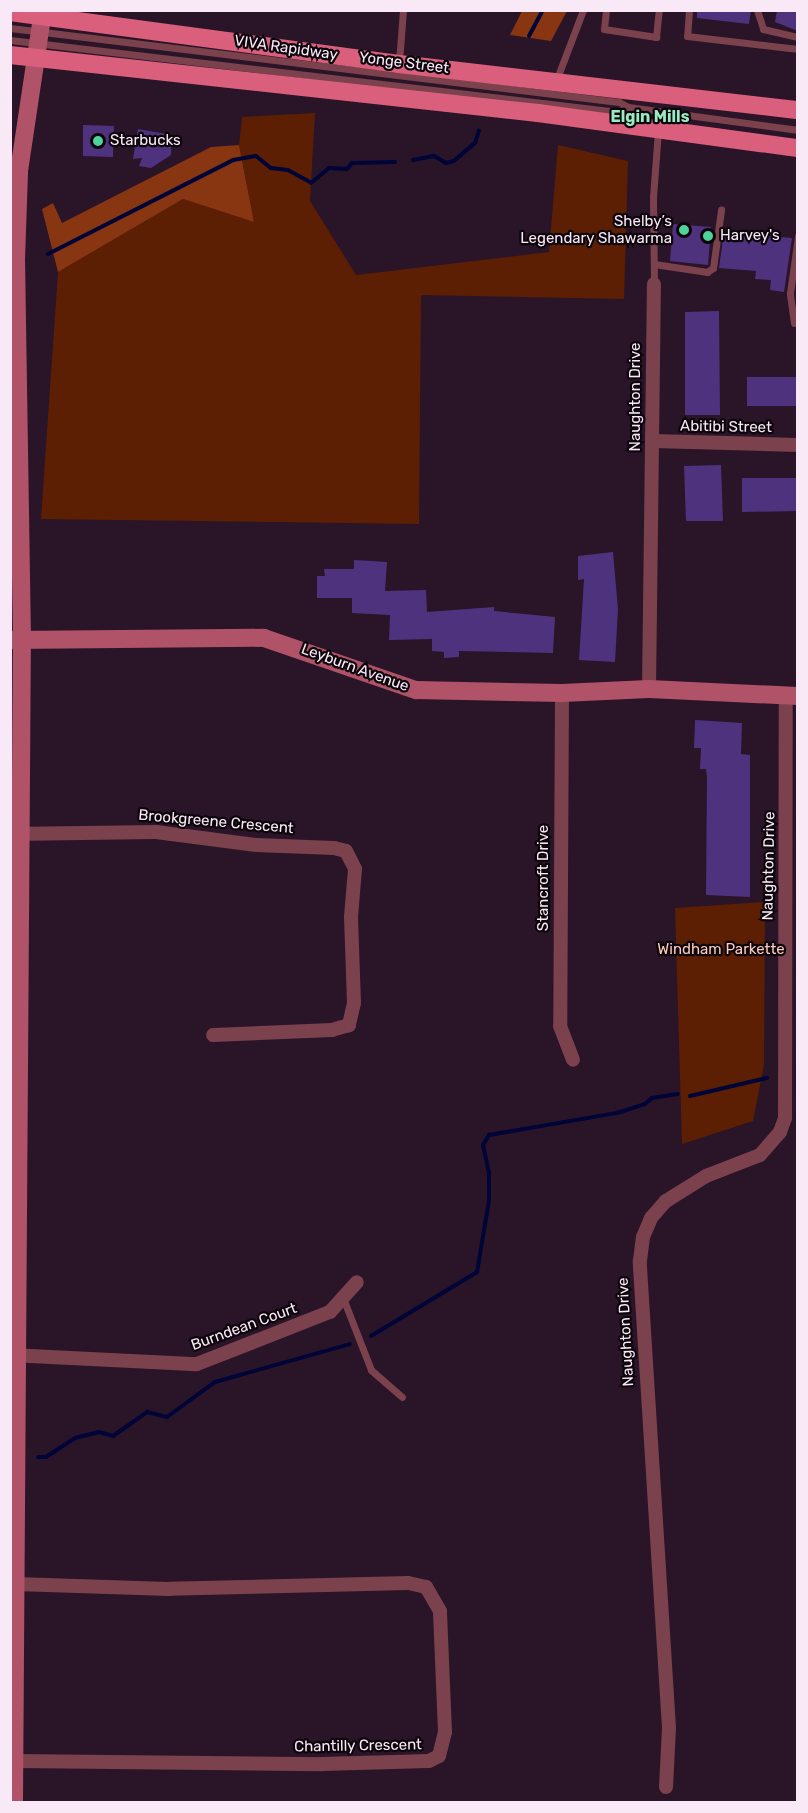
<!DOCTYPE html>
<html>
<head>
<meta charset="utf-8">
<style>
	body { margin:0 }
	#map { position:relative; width:808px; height:1813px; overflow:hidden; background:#2a1427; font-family:Rubik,sans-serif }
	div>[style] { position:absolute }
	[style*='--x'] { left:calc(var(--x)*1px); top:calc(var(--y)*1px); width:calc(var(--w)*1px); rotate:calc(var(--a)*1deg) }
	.green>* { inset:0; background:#5c1f03 }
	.forest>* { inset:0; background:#883511 }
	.stream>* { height:4px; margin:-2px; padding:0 2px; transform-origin:2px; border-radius:2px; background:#000437 }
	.building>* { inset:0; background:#4f327e }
	.lane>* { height:7px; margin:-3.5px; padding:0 3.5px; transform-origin:3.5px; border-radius:3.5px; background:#7b414d }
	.street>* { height:14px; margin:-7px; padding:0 7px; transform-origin:7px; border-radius:7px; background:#7b414d }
	.secondary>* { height:18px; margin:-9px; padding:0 9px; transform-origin:9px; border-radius:9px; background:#b05268 }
	.primary>* { height:18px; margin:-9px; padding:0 9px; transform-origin:9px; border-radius:9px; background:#d95f7d }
	.dots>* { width:16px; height:16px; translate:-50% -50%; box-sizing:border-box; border:3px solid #0d050c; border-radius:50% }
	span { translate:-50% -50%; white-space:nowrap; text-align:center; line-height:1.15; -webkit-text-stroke:4.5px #0d050c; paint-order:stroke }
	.street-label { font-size:15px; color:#f9e9f6 }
	.poi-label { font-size:15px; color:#f9e9f6 }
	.left { translate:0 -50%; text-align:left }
	.right { translate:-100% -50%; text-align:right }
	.park-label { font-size:15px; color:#fccbb9 }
	.neighbourhood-label { font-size:16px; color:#99ebc2; font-weight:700 }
	.frame { position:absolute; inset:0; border:12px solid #f9e9f6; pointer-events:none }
</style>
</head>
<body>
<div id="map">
	<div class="green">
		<div style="clip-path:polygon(315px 113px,310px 201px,356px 275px,549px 252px,558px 145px,628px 161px,624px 299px,421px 295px,419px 524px,41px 519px,58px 272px,183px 199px,254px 222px,239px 145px,242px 117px)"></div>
		<div style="clip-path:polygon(765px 902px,764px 1065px,753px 1121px,682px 1144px,675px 908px)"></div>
	</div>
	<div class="forest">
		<div style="clip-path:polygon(522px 11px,522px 10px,567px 11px,551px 41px,510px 35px)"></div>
		<div style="clip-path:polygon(239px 145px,254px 222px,183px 199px,58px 272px,42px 209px,53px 203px,62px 223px,211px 147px)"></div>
	</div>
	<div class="stream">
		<div style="--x:529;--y:36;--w:30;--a:-62"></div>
		<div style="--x:413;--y:160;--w:21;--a:-11"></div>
		<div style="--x:434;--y:156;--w:14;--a:30"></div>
		<div style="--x:446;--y:163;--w:8;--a:-14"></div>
		<div style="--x:454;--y:161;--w:28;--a:-41"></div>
		<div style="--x:475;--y:143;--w:13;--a:-72"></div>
		<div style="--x:48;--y:254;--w:208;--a:-26.9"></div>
		<div style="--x:233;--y:160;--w:23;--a:-10"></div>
		<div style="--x:256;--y:156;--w:19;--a:39"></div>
		<div style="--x:271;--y:168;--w:17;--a:7"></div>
		<div style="--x:288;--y:170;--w:26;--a:29"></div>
		<div style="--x:311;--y:183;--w:23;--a:-40"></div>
		<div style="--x:329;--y:168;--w:18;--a:3"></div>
		<div style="--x:347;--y:169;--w:8;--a:-50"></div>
		<div style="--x:352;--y:163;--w:43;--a:-1.3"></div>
		<div style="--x:690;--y:1096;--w:79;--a:-13.2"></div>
		<div style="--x:371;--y:1336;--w:124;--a:-31.1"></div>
		<div style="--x:477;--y:1272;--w:73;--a:-80.5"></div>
		<div style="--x:489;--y:1200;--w:27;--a:-90"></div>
		<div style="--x:489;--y:1173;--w:29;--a:-102"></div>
		<div style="--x:483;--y:1145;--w:12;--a:-59"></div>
		<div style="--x:489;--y:1135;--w:130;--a:-9.8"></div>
		<div style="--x:617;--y:1113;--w:29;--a:-18"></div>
		<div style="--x:645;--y:1104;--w:9;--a:-41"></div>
		<div style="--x:652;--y:1098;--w:26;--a:-9"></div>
		<div style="--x:38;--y:1457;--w:8;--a:0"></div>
		<div style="--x:46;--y:1457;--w:35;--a:-33"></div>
		<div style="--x:75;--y:1438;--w:25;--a:-14"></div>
		<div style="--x:99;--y:1432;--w:15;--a:16"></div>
		<div style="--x:113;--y:1436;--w:42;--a:-35.2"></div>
		<div style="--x:147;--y:1412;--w:21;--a:14"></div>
		<div style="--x:167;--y:1417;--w:59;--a:-36.1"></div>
		<div style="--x:215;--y:1382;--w:140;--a:-15.7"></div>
	</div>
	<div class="building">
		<div style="clip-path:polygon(697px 10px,751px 10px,749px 24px,697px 18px)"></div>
		<div style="clip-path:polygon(777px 10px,798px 10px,798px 31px,775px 22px)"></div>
		<div style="clip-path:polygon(83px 125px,114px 126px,113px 157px,83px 156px)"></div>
		<div style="clip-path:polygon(138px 129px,172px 135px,171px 155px,151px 168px,139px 166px,142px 158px,133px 159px)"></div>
		<div style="clip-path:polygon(673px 224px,711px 227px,708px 265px,670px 261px)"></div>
		<div style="clip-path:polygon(724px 232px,792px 238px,784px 292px,770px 290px,771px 280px,755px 279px,756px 271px,719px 268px)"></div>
		<div style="clip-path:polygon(719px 311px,720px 415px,685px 415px,685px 312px)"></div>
		<div style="clip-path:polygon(747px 377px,798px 377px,798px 406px,747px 406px)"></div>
		<div style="clip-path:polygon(721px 465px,723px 521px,686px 521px,684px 466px)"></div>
		<div style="clip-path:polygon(742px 478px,798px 478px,798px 511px,742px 512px)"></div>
		<div style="clip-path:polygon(613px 552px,618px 609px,615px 662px,579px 660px,584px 579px,578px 580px,578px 556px)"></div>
		<div style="clip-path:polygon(354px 560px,387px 562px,385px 591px,426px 590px,427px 612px,494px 607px,494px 611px,555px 617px,553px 653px,459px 651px,459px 657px,444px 658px,444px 652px,432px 651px,432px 639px,389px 640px,390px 615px,352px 613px,352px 598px,317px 598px,317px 576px,325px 576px,324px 569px,354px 569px)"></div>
		<div style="clip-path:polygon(695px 720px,742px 723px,741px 754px,750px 755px,750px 897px,706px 895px,707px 777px,706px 769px,700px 769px,701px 748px,694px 748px)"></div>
	</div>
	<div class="lane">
		<div style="--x:606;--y:10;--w:19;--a:96"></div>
		<div style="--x:604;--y:29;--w:53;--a:8.7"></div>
		<div style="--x:656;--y:37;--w:27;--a:-84"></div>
		<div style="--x:689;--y:10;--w:26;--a:94"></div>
		<div style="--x:687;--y:36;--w:112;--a:6.7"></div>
		<div style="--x:757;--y:10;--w:20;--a:72"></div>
		<div style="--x:763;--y:29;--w:36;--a:13"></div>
		<div style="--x:10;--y:28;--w:613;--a:6.93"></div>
		<div style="--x:619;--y:102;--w:10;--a:29"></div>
		<div style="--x:628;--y:107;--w:172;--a:7.7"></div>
		<div style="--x:10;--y:40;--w:612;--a:6.75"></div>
		<div style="--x:618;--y:112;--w:11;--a:-27"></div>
		<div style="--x:399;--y:62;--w:52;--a:-85.6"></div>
		<div style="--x:556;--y:81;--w:76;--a:-69.2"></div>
		<div style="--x:654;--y:264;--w:54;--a:8.6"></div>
		<div style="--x:707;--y:272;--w:7;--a:-34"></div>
		<div style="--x:713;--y:268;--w:59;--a:-82.1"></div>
		<div style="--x:654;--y:282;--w:85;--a:-90.7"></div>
		<div style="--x:653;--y:197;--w:66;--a:-85.7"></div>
		<div style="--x:794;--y:323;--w:30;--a:-98"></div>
		<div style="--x:790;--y:293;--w:58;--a:-82"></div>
		<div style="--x:343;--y:1298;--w:77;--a:68.7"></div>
		<div style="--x:371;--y:1370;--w:41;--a:41.1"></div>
	</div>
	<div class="street">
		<div style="--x:653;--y:441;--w:145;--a:1.6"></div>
		<div style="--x:649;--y:689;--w:405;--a:-89.3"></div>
		<div style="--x:562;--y:693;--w:333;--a:90.3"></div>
		<div style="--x:560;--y:1026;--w:36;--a:69"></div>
		<div style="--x:10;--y:834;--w:146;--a:-0.8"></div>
		<div style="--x:156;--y:832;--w:101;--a:7.4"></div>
		<div style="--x:256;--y:845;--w:78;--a:2.2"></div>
		<div style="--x:334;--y:848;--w:12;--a:14"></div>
		<div style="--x:346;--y:851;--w:20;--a:63"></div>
		<div style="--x:355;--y:869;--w:48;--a:94.8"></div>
		<div style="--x:351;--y:917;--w:86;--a:88"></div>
		<div style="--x:354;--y:1003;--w:23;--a:103"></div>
		<div style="--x:349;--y:1025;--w:18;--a:164"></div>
		<div style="--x:332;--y:1030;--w:119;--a:177.6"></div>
		<div style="--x:10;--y:1355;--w:187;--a:2.8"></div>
		<div style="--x:197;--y:1364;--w:143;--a:-21.4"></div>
		<div style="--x:330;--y:1312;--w:40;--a:-48"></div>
		<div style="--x:14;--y:1761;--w:308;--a:0.6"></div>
		<div style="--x:322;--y:1764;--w:107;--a:-1.6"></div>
		<div style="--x:429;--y:1761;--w:11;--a:-27"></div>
		<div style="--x:439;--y:1756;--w:25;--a:-76"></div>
		<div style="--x:445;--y:1732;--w:121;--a:-92.4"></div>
		<div style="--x:440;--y:1611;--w:28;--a:-120"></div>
		<div style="--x:426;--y:1587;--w:18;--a:-167"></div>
		<div style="--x:408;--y:1583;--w:239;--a:178.6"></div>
		<div style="--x:169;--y:1589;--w:154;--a:-178.1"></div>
		<div style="--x:666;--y:1787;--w:59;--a:-87.1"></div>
		<div style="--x:669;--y:1728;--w:468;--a:-93.6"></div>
		<div style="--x:640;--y:1261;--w:24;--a:-83"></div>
		<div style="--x:643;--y:1237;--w:21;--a:-67"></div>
		<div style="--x:651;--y:1218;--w:23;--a:-49"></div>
		<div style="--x:666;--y:1201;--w:47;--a:-32"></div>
		<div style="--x:706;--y:1176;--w:58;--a:-21.3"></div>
		<div style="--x:760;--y:1155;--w:30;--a:-49"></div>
		<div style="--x:780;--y:1132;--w:15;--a:-70"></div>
		<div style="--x:785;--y:1118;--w:421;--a:-89.9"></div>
	</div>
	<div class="secondary">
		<div style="--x:11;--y:640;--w:253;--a:-0.5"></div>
		<div style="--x:264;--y:638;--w:161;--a:18.9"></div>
		<div style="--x:416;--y:690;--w:146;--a:1.2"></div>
		<div style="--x:562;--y:693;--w:87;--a:-2.6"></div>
		<div style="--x:649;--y:689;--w:149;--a:2.7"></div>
		<div style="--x:14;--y:1802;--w:1162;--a:-89.61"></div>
		<div style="--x:22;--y:640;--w:381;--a:-90.9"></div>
		<div style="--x:16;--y:259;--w:88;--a:-88"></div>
		<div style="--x:19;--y:171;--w:163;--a:-81.5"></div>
	</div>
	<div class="primary">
		<div style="--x:10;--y:12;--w:392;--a:7.6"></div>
		<div style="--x:399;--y:64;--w:402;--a:6.6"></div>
		<div style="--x:10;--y:55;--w:531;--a:6.27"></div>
		<div style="--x:538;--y:113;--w:262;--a:7.7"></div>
	</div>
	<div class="dots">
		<div style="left:98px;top:141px;background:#4ed39a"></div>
		<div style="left:684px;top:230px;background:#4ed39a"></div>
		<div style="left:708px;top:236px;background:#4ed39a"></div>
	</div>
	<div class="street-label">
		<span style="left:286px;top:48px;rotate:8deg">VIVA Rapidway</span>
		<span style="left:404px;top:63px;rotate:7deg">Yonge Street</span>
		<span style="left:636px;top:397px;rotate:-90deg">Naughton Drive</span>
		<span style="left:726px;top:427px;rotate:1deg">Abitibi Street</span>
		<span style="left:355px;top:668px;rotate:20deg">Leyburn Avenue</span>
		<span style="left:216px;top:822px;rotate:5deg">Brookgreene Crescent</span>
		<span style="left:769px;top:866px;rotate:-89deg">Naughton Drive</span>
		<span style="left:544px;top:878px;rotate:-90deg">Stancroft Drive</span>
		<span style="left:244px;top:1327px;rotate:-20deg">Burndean Court</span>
		<span style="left:626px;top:1332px;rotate:-93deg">Naughton Drive</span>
		<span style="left:358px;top:1746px;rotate:-1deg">Chantilly Crescent</span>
	</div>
	<div class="poi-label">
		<span class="left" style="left:110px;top:141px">Starbucks</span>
		<span class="right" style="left:672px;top:230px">Shelby’s<br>Legendary Shawarma</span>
		<span class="left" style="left:720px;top:236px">Harvey's</span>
	</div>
	<div class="park-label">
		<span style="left:721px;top:950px">Windham Parkette</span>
	</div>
	<div class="neighbourhood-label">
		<span style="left:650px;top:117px">Elgin Mills</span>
	</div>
	<div class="frame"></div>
</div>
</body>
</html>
